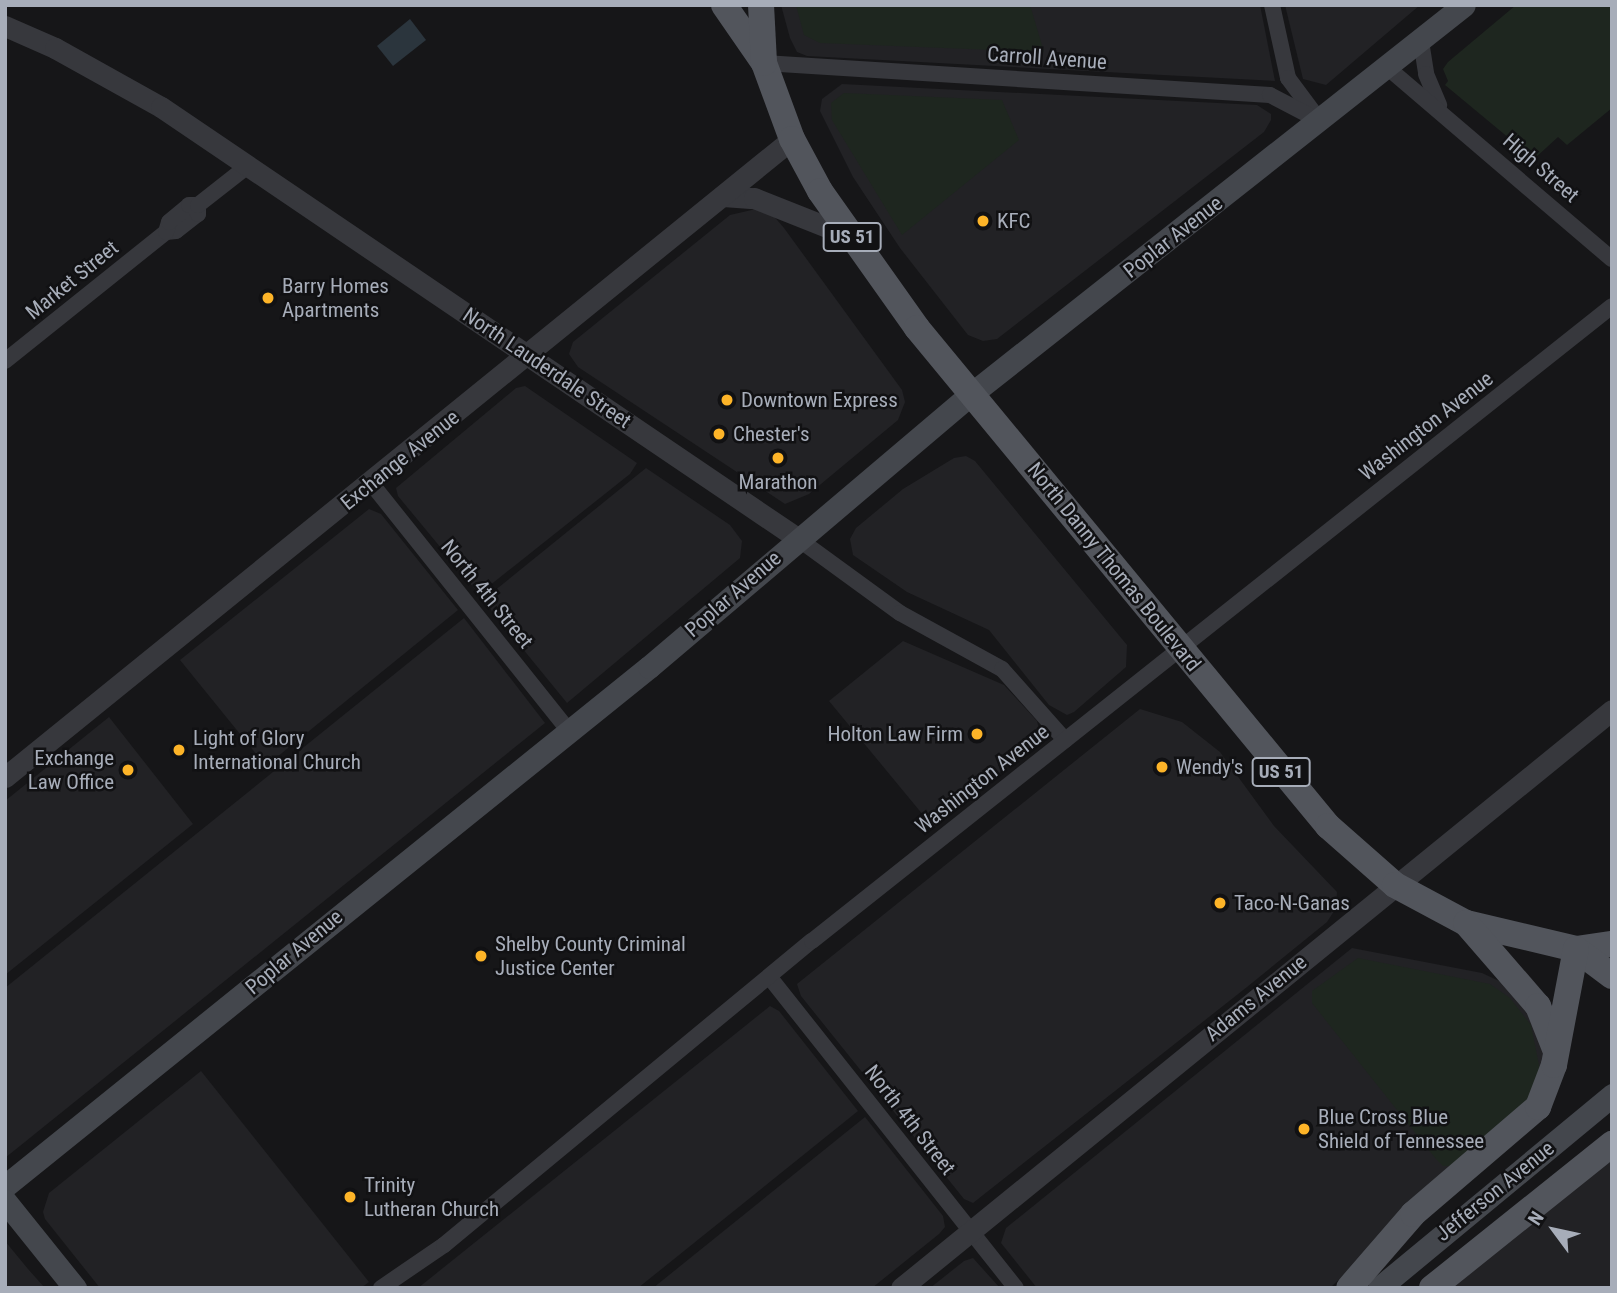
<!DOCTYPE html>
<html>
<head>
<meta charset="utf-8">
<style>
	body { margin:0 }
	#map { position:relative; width:1617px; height:1293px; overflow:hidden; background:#161618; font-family:"Roboto Condensed",sans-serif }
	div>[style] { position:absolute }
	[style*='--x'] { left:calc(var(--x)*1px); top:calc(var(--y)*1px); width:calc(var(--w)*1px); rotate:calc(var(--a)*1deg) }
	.built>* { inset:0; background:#222225 }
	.green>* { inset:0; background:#1e261f }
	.water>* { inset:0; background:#2b353d }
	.minor>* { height:16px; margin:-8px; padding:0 8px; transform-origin:8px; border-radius:8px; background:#37383d }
	.tertiary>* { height:21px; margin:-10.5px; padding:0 10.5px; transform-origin:10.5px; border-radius:10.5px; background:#37383d }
	.secondary>* { height:23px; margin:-11.5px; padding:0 11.5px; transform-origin:11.5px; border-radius:11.5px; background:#44474d }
	.primary>* { height:26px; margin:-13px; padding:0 13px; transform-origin:13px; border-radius:13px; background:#52555c }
	.dots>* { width:19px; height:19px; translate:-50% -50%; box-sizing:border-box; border:4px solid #111113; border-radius:50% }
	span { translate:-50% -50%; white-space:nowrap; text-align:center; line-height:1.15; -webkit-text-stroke:5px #111113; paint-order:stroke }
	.shield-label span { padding:2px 5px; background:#111113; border:2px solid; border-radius:5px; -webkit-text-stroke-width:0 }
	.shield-label { font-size:19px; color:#a7adb9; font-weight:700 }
	.street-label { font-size:21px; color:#a7adb9 }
	.poi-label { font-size:21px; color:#a7adb9 }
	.left { translate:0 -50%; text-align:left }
	.right { translate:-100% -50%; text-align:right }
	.frame { position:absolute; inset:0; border:7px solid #a7adb9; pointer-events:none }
	.north { position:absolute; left:1519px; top:1195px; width:70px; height:70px; -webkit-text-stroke:5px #111113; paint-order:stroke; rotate:303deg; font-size:19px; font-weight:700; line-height:28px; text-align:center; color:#a7adb9 }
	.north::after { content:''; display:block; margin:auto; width:24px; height:32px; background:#a7adb9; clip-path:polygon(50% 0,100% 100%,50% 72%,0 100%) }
</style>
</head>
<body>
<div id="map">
	<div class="built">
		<div style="clip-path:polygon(781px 5px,1260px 5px,1275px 81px,807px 56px,797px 52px,790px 38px)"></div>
		<div style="clip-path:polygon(1285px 5px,1420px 5px,1326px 85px,1303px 79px)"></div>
		<div style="clip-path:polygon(842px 84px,1257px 105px,1271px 114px,1271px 120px,1264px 132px,997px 339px,983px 341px,968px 335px,900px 248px,853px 177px,820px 111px,822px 99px)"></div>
		<div style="clip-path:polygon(756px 209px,771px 213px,784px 228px,902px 390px,905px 402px,898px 420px,809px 494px,785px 504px,578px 367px,569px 354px,573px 342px,730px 215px)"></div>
		<div style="clip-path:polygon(525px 386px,637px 463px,630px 474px,479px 594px,398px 496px,396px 488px,516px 388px)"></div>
		<div style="clip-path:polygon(966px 456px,975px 461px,1127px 645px,1126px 667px,1074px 712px,1067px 715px,1049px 705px,989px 630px,907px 592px,853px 555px,850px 539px,856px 528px,903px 489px,954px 458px)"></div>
		<div style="clip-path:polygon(646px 468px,730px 525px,742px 541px,740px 558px,567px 703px,483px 600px)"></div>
		<div style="clip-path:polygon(369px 509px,381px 514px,458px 610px,266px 766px,180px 660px)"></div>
		<div style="clip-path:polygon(464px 618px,545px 723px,5px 1158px,5px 988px)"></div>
		<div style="clip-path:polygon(903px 641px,1004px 685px,1037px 721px,1040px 733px,1031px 747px,933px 827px,829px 701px)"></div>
		<div style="clip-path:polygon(1140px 709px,1182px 722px,1220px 752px,1274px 826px,1337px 892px,1336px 908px,1327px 922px,1247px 987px,973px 1203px,964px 1199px,801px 996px,797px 984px)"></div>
		<div style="clip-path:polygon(109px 717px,193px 824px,5px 975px,5px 801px)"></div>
		<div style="clip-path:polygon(1352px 948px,1482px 973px,1499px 981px,1519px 993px,1547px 1059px,1388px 1233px,1330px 1288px,1037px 1288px,1001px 1243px,1006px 1228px)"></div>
		<div style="clip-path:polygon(770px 1006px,779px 1011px,858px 1111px,638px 1288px,418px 1288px)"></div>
		<div style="clip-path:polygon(201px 1071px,369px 1282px,361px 1288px,100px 1288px,45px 1219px,43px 1212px,49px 1193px)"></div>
		<div style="clip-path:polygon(865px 1117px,943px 1216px,945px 1227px,939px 1234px,872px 1288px,653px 1288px)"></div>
		<div style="clip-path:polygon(1612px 1152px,1612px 1288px,1445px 1288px)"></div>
		<div style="clip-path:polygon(5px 1241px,28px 1269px,45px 1288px,5px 1288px)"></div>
		<div style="clip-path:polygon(973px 1258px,1000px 1288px,930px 1288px,964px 1261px)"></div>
	</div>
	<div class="green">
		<div style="clip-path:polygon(796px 5px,1030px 5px,1044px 52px,820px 43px,804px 35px)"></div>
		<div style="clip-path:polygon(1516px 5px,1612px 5px,1612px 108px,1567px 145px,1558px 137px,1534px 159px,1445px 85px,1448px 81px,1443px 69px,1448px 62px)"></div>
		<div style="clip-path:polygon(844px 93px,1002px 100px,1019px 140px,902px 235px,832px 120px,831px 103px)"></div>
		<div style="clip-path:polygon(1358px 958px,1490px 984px,1510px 998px,1531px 1025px,1540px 1070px,1528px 1099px,1452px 1166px,1443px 1166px,1436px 1159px,1312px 1003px,1312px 991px)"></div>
	</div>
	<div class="water">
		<div style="clip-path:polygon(410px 19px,426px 40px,393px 66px,377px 46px)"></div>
	</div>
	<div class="minor">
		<div style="--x:1272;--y:5;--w:75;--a:77.6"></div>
		<div style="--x:1288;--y:78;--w:49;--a:53.4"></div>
		<div style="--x:1421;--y:41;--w:33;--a:81"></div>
		<div style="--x:1426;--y:74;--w:34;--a:67"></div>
		<div style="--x:764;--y:63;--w:507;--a:3.62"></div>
		<div style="--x:1270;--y:95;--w:56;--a:27.5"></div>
		<div style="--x:1388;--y:68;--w:294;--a:40.5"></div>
		<div style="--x:166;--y:232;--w:10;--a:-6"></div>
		<div style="--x:176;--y:231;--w:28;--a:-38"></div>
		<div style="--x:198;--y:214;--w:9;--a:-90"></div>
		<div style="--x:5;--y:361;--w:206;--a:-38.7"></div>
		<div style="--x:166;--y:232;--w:10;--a:-73"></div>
		<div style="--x:169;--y:222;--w:26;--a:-40"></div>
		<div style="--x:189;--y:205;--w:9;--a:0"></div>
		<div style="--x:198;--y:205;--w:65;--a:-38.1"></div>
		<div style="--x:371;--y:483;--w:317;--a:51.4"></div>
		<div style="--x:797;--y:538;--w:127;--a:36.1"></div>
		<div style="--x:900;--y:613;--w:116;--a:28.8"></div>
		<div style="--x:1002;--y:669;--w:95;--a:48.4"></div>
		<div style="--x:771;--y:979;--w:394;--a:51.6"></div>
		<div style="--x:381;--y:1288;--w:76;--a:-34.3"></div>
		<div style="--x:444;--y:1245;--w:477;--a:-39.6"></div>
		<div style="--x:812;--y:941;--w:1021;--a:-38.44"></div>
	</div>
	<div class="tertiary">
		<div style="--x:5;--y:26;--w:55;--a:23.7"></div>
		<div style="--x:55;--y:48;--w:121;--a:29.1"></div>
		<div style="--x:161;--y:107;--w:768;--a:34.12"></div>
		<div style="--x:723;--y:196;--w:31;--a:4"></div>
		<div style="--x:754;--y:198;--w:105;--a:21.7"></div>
		<div style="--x:5;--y:777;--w:1013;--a:-39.03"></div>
		<div style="--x:901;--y:1288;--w:916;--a:-39.11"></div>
	</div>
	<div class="secondary">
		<div style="--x:5;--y:1186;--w:827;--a:-38.87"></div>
		<div style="--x:649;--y:667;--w:421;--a:-40.3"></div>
		<div style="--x:970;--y:395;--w:629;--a:-38.29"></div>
		<div style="--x:5;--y:1201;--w:112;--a:51.2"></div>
		<div style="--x:1379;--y:1288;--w:303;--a:-39.6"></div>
	</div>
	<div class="primary">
		<div style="--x:724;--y:5;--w:70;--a:55.4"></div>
		<div style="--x:764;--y:63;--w:81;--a:69.8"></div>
		<div style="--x:792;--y:139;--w:59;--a:61.7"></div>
		<div style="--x:820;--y:191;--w:168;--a:54.7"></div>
		<div style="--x:917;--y:328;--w:646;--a:50.47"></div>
		<div style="--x:1328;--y:826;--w:89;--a:41.4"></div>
		<div style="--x:1395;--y:885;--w:81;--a:28.2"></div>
		<div style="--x:1466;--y:923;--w:113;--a:13.3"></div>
		<div style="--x:1576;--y:949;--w:36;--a:-8"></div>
		<div style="--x:761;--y:5;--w:58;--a:87"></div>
		<div style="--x:1466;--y:923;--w:110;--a:49.1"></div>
		<div style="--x:1538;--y:1006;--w:46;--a:68.4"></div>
		<div style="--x:1576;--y:949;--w:45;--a:36.9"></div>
		<div style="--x:1349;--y:1288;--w:98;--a:-49.1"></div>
		<div style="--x:1413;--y:1214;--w:165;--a:-40.6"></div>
		<div style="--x:1538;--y:1107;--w:45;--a:-69.1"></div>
		<div style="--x:1554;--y:1065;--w:118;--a:-79.3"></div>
		<div style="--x:1432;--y:1288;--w:231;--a:-38.7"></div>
	</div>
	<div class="dots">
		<div style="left:983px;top:221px;background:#fdb428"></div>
		<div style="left:268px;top:298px;background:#fdb428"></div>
		<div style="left:727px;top:400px;background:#fdb428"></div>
		<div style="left:719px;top:434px;background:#fdb428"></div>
		<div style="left:778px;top:458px;background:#fdb428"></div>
		<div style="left:977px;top:734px;background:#fdb428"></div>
		<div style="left:179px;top:750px;background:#fdb428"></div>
		<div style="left:1162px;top:767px;background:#fdb428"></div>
		<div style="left:128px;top:770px;background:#fdb428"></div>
		<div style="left:1220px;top:903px;background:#fdb428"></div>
		<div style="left:481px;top:956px;background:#fdb428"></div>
		<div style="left:1304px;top:1129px;background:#fdb428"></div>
		<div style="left:350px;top:1197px;background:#fdb428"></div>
	</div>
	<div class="shield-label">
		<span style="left:852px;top:237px">US 51</span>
		<span style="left:1281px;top:772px">US 51</span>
	</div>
	<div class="street-label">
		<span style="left:1047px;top:58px;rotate:4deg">Carroll Avenue</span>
		<span style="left:1541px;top:168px;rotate:41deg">High Street</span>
		<span style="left:1173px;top:237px;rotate:-38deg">Poplar Avenue</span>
		<span style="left:72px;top:280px;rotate:-39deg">Market Street</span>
		<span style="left:547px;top:368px;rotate:34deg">North Lauderdale Street</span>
		<span style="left:1426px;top:426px;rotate:-38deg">Washington Avenue</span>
		<span style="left:400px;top:460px;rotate:-39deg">Exchange Avenue</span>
		<span style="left:1114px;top:567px;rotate:51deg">North Danny Thomas Boulevard</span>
		<span style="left:487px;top:594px;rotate:51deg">North 4th Street</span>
		<span style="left:733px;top:594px;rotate:-41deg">Poplar Avenue</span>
		<span style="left:982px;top:779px;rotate:-38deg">Washington Avenue</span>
		<span style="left:294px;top:952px;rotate:-40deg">Poplar Avenue</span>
		<span style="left:1256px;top:998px;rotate:-39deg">Adams Avenue</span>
		<span style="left:910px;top:1120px;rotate:52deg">North 4th Street</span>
		<span style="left:1495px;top:1191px;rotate:-39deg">Jefferson Avenue</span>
	</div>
	<div class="poi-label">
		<span class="left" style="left:997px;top:221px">KFC</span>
		<span class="left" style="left:282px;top:298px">Barry Homes<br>Apartments</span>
		<span class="left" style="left:741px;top:400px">Downtown Express</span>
		<span class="left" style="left:733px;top:434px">Chester's</span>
		<span style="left:778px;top:482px">Marathon</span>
		<span class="right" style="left:963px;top:734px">Holton Law Firm</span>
		<span class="left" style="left:193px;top:750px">Light of Glory<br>International Church</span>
		<span class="right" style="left:114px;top:770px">Exchange<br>Law Office</span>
		<span class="left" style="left:1176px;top:767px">Wendy's</span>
		<span class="left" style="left:1234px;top:903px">Taco-N-Ganas</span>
		<span class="left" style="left:495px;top:956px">Shelby County Criminal<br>Justice Center</span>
		<span class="left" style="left:1318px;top:1129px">Blue Cross Blue<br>Shield of Tennessee</span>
		<span class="left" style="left:364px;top:1197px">Trinity<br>Lutheran Church</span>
	</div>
	<div class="frame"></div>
	<div class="north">N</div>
</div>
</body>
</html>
